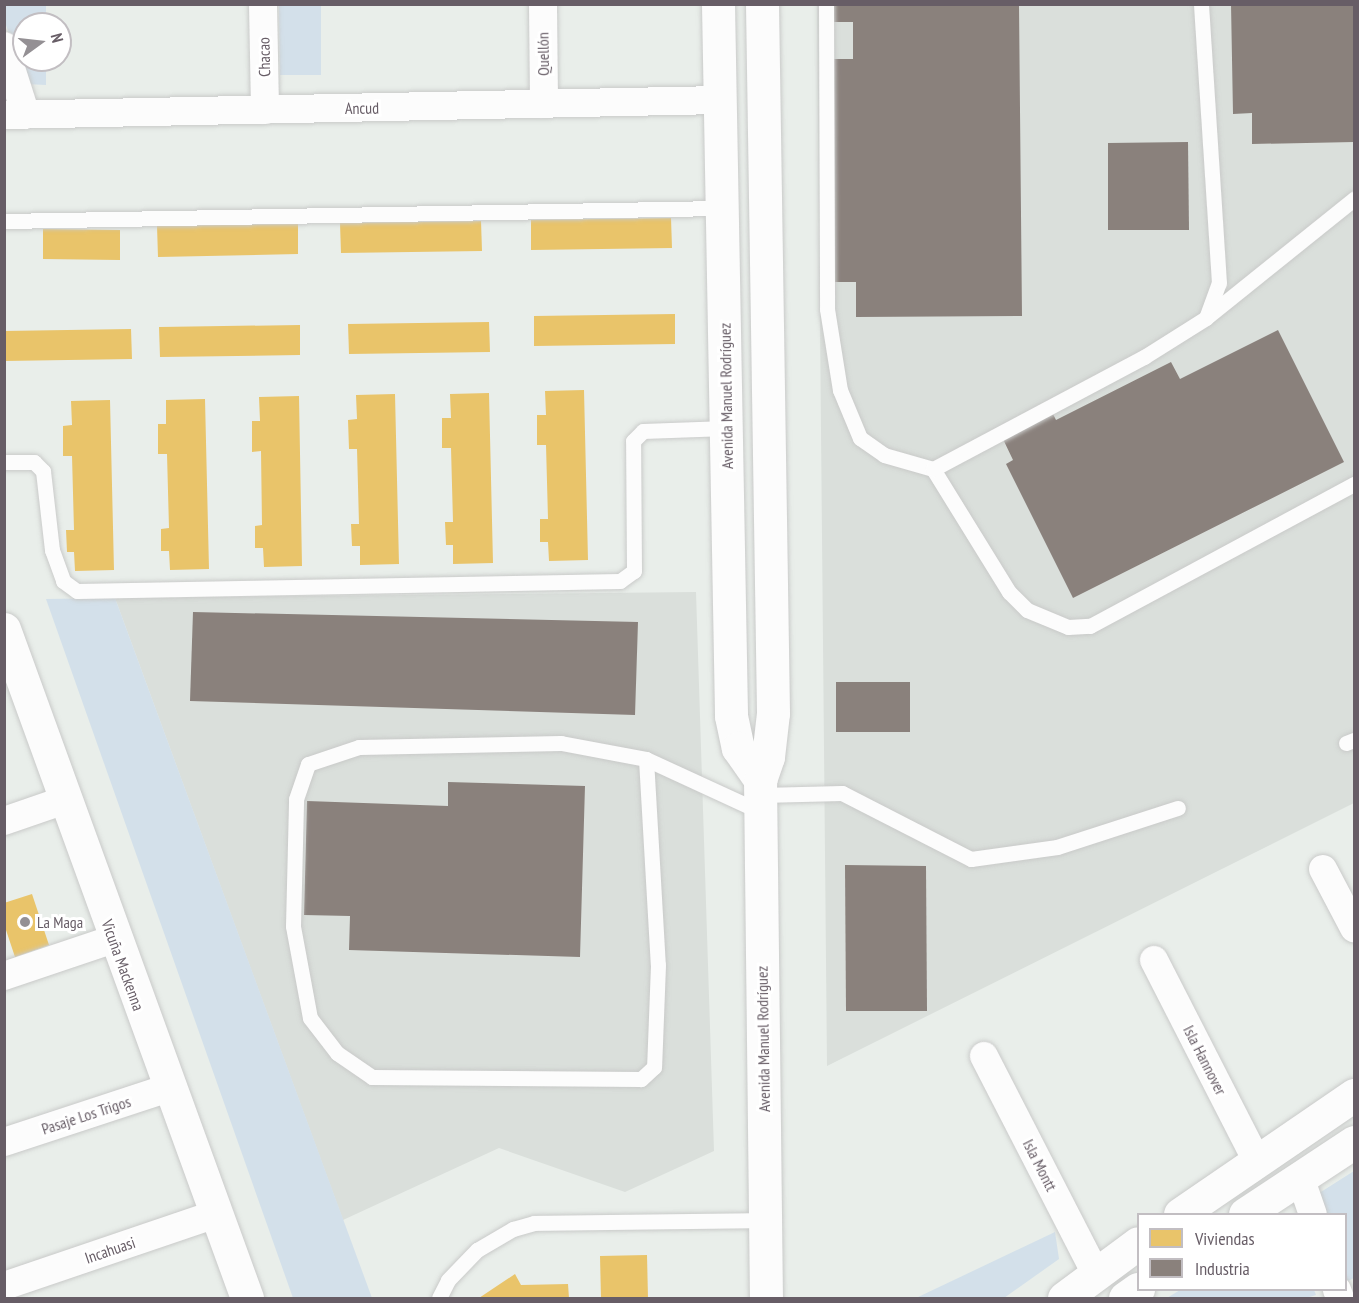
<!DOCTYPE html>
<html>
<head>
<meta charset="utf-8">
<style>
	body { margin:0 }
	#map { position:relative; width:1359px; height:1303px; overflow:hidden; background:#e9eeea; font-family:"PT Sans Narrow",sans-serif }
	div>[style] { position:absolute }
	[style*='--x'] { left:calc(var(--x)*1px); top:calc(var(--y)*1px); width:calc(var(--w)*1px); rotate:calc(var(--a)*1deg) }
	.industrial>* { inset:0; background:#dadfdb }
	.green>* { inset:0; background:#d3e0ea }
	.homes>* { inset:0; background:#e9c46a }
	.industry>* { inset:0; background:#8a817c }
	.roads { filter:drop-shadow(0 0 2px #c9cac9) drop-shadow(0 0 2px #c9cac9) }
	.service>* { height:15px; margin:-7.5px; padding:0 7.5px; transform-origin:7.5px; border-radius:7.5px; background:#fcfcfc }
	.minor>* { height:28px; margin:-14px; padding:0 14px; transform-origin:14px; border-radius:14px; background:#fcfcfc }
	.secondary>* { height:33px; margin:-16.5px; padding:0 16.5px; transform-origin:16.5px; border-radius:16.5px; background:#fcfcfc }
	.dots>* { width:16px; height:16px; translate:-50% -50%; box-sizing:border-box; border:3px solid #fff; border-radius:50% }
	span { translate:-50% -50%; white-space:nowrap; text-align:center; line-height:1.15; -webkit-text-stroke:6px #fff; paint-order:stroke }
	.street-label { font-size:16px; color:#675d66 }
	.poi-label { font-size:16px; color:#675d66 }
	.left { translate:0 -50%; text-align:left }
	.frame { position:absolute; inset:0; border:6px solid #675d66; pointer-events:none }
	.legend { position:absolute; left:1137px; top:1213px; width:210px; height:78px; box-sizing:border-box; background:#fff; border:2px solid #c2bec2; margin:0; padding:8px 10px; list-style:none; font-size:18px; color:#675d66 }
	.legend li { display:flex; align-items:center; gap:12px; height:30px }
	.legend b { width:30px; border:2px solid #c2bec2 }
	.north { position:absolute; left:12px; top:12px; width:60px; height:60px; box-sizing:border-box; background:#fff; border:2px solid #c2bec2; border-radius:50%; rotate:75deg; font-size:16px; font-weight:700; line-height:24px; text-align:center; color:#675d66 }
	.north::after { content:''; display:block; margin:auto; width:21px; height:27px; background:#949094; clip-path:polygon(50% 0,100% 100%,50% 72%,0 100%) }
</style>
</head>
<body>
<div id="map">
	<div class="industrial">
		<div style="clip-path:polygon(817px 5px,1354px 5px,1354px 803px,827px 1066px)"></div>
		<div style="clip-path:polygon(696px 592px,714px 1151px,625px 1192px,499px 1148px,343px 1220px,115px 598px)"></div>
	</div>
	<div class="green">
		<div style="clip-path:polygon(4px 5px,46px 5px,46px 24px,24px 24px,24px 60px,46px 60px,46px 85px,26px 84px,5px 22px)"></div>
		<div style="clip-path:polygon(279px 5px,321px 5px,321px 75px,280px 75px)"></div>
		<div style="clip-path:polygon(115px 598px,372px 1298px,293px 1298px,46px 599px)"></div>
		<div style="clip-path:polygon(1354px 1171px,1354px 1278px,1346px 1282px,1346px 1214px,1320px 1214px,1313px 1197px)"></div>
		<div style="clip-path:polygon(1055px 1232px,1059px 1259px,1004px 1298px,916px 1298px)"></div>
		<div style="clip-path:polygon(1180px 1290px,1314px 1290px,1316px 1295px,1306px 1298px,1167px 1298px)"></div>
	</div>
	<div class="homes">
		<div style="clip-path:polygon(671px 218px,672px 248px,531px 250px,531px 220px)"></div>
		<div style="clip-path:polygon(481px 221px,482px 251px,341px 253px,340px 223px)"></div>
		<div style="clip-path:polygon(298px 224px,298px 254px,158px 257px,157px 226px)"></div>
		<div style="clip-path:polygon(43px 229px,120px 230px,120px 260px,43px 259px)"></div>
		<div style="clip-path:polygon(675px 314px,675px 344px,534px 346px,534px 316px)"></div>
		<div style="clip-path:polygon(489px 322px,490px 352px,349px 354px,348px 324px)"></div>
		<div style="clip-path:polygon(300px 325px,300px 355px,160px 357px,159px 327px)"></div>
		<div style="clip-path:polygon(131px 329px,132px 359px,4px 361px,4px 331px)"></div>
		<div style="clip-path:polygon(584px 390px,588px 560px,549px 561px,548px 542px,540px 542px,540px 519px,548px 519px,546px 445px,537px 445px,537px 415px,546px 415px,545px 391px)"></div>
		<div style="clip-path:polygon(489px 393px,493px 563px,453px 564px,453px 545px,446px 545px,445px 522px,453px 522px,451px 448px,442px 448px,442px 418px,451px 418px,450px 394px)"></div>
		<div style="clip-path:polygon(395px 394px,399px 564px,360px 565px,360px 546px,352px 546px,351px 524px,359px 524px,357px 449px,349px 449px,348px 420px,357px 419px,356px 395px)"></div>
		<div style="clip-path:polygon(299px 396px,302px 566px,264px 567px,263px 548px,255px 548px,255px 526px,262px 525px,261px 451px,252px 452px,252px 421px,260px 421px,259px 397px)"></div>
		<div style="clip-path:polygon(205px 399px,209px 569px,170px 570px,169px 551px,161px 551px,161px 529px,169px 528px,167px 454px,158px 454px,158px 424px,166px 424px,166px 400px)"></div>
		<div style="clip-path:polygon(110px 400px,114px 570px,75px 571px,74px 552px,67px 552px,66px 530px,74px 530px,72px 456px,63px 456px,63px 426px,72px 425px,71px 401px)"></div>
		<div style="clip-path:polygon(32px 894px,49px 945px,15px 957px,4px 924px,4px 903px)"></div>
		<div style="clip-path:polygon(647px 1255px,648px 1298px,601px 1298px,600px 1256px)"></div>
		<div style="clip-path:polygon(515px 1274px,521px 1285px,568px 1284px,569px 1298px,479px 1298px)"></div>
	</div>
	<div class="industry">
		<div style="clip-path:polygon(1231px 4px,1354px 4px,1354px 142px,1252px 144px,1252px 113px,1233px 114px)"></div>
		<div style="clip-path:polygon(1019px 5px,1022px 316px,856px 317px,856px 282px,832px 282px,829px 59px,853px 59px,853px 22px,829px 22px,828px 6px)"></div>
		<div style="clip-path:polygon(1188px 142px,1189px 230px,1108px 230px,1108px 143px)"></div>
		<div style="clip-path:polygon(1278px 330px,1344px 462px,1073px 598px,1006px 464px,1013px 460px,1002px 437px,1052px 412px,1056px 420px,1171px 362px,1180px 379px)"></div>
		<div style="clip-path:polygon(193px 612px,638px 622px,635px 715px,190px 701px)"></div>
		<div style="clip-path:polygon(836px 682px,910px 682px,910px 732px,836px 732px)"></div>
		<div style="clip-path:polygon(448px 782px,585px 786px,580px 957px,349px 950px,350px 916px,304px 915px,307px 801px,448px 806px)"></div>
		<div style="clip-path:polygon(845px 865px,926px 866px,927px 1011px,846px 1011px)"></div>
	</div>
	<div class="roads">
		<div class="service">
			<div style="--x:826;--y:4;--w:305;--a:89.8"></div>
			<div style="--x:827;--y:309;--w:82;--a:80.9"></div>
			<div style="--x:840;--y:390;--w:52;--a:67.4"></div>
			<div style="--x:860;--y:438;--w:29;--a:35"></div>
			<div style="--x:884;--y:455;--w:51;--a:15.9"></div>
			<div style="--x:933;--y:469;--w:145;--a:58.3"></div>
			<div style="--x:1009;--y:592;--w:25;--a:45"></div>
			<div style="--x:1027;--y:610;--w:44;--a:22.5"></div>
			<div style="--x:1068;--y:627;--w:22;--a:-3"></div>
			<div style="--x:1090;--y:626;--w:300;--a:-28.3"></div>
			<div style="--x:4;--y:221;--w:718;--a:-1.04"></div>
			<div style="--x:1207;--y:317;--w:189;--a:-38.8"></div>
			<div style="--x:4;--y:462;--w:30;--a:0"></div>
			<div style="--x:34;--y:462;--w:13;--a:45"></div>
			<div style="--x:43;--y:471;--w:80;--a:83.5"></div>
			<div style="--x:52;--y:550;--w:33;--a:70"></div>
			<div style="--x:63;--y:581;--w:17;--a:36"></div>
			<div style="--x:77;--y:591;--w:543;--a:-1.06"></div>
			<div style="--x:620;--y:581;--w:17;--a:-36"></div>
			<div style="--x:634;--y:571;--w:130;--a:-90.4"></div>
			<div style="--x:633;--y:441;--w:14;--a:-45"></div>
			<div style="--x:643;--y:431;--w:83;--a:-2.1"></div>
			<div style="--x:933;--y:469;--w:239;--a:-28"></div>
			<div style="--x:1144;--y:357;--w:73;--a:-32.2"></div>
			<div style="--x:1206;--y:318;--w:37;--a:-70"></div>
			<div style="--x:1219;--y:283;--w:280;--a:-93.7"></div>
			<div style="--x:1346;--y:743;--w:9;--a:-21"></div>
			<div style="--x:646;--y:759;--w:206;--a:86.7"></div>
			<div style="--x:658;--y:965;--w:102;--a:92.2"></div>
			<div style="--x:654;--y:1067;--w:18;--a:137"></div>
			<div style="--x:641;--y:1079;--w:269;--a:-179.6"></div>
			<div style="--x:372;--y:1077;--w:42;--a:-145.6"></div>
			<div style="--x:337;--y:1053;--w:44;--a:-127.6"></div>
			<div style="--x:310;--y:1018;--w:94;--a:-100.5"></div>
			<div style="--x:293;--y:926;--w:127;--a:-88.6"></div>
			<div style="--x:296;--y:799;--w:37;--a:-71"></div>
			<div style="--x:308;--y:764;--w:54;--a:-18.4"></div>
			<div style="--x:359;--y:747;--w:202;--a:-1.1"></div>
			<div style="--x:561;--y:743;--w:86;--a:10.7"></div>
			<div style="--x:646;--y:759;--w:127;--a:24.7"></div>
			<div style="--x:761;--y:795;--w:81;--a:-1.4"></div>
			<div style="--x:842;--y:793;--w:145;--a:27.1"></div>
			<div style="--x:971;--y:859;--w:87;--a:-7.9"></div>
			<div style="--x:1057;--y:847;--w:127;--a:-17.9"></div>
			<div style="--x:439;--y:1298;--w:20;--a:-63"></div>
			<div style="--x:448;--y:1280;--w:42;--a:-46"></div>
			<div style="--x:477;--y:1250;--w:42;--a:-30.3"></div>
			<div style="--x:513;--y:1229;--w:22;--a:-16"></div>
			<div style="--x:534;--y:1223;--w:231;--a:-0.7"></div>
		</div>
		<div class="minor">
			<div style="--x:263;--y:4;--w:106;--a:88.9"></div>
			<div style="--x:543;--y:4;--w:100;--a:89.4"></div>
			<div style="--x:4;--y:46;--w:72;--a:72.3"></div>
			<div style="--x:4;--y:115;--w:716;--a:-1.2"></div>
			<div style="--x:4;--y:821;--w:65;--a:-19"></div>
			<div style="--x:1323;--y:869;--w:67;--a:62.3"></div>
			<div style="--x:1154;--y:960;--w:226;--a:62.9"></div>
			<div style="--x:4;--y:976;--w:116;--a:-18.6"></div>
			<div style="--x:984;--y:1056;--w:245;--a:62.8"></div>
			<div style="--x:4;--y:1142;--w:173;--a:-18.2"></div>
			<div style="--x:1300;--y:1177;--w:39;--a:71"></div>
			<div style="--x:4;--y:1286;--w:223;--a:-18.8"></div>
			<div style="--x:1337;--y:1290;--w:9;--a:69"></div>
		</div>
		<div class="secondary">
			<div style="--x:718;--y:4;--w:712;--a:88.95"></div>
			<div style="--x:731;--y:716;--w:33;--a:78"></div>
			<div style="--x:738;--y:748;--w:39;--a:55"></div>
			<div style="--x:762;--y:4;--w:709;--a:89.11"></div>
			<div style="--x:773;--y:713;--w:44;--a:96.5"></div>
			<div style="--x:768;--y:757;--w:24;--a:109"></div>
			<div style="--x:760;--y:780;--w:518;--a:89.34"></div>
			<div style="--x:4;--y:629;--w:712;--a:70.04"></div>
			<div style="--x:1180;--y:1214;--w:211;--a:-34.4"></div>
			<div style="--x:1245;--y:1214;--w:131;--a:-33.4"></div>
			<div style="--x:1064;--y:1298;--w:92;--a:-36.6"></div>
			<div style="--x:1125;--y:1298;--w:16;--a:-35"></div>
		</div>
	</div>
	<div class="dots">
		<div style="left:25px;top:922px;background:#949094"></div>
	</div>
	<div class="street-label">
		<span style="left:543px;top:54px;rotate:-91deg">Quellón</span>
		<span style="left:264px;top:57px;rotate:-91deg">Chacao</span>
		<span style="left:362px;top:108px;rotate:-1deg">Ancud</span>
		<span style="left:726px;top:396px;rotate:-91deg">Avenida Manuel Rodríguez</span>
		<span style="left:123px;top:965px;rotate:70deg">Vicuña Mackenna</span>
		<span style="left:763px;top:1039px;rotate:-91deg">Avenida Manuel Rodríguez</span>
		<span style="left:1205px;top:1060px;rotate:63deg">Isla Hannover</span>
		<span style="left:86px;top:1115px;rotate:-18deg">Pasaje Los Trigos</span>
		<span style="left:1040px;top:1165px;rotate:63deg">Isla Montt</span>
		<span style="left:110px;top:1250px;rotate:-19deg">Incahuasi</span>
	</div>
	<div class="poi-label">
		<span class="left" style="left:37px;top:922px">La Maga</span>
	</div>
	<div class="frame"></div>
	<ul class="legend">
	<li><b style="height:16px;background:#e9c46a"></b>Viviendas</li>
	<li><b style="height:16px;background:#8a817c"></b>Industria</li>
	</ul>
	<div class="north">N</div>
</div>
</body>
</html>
